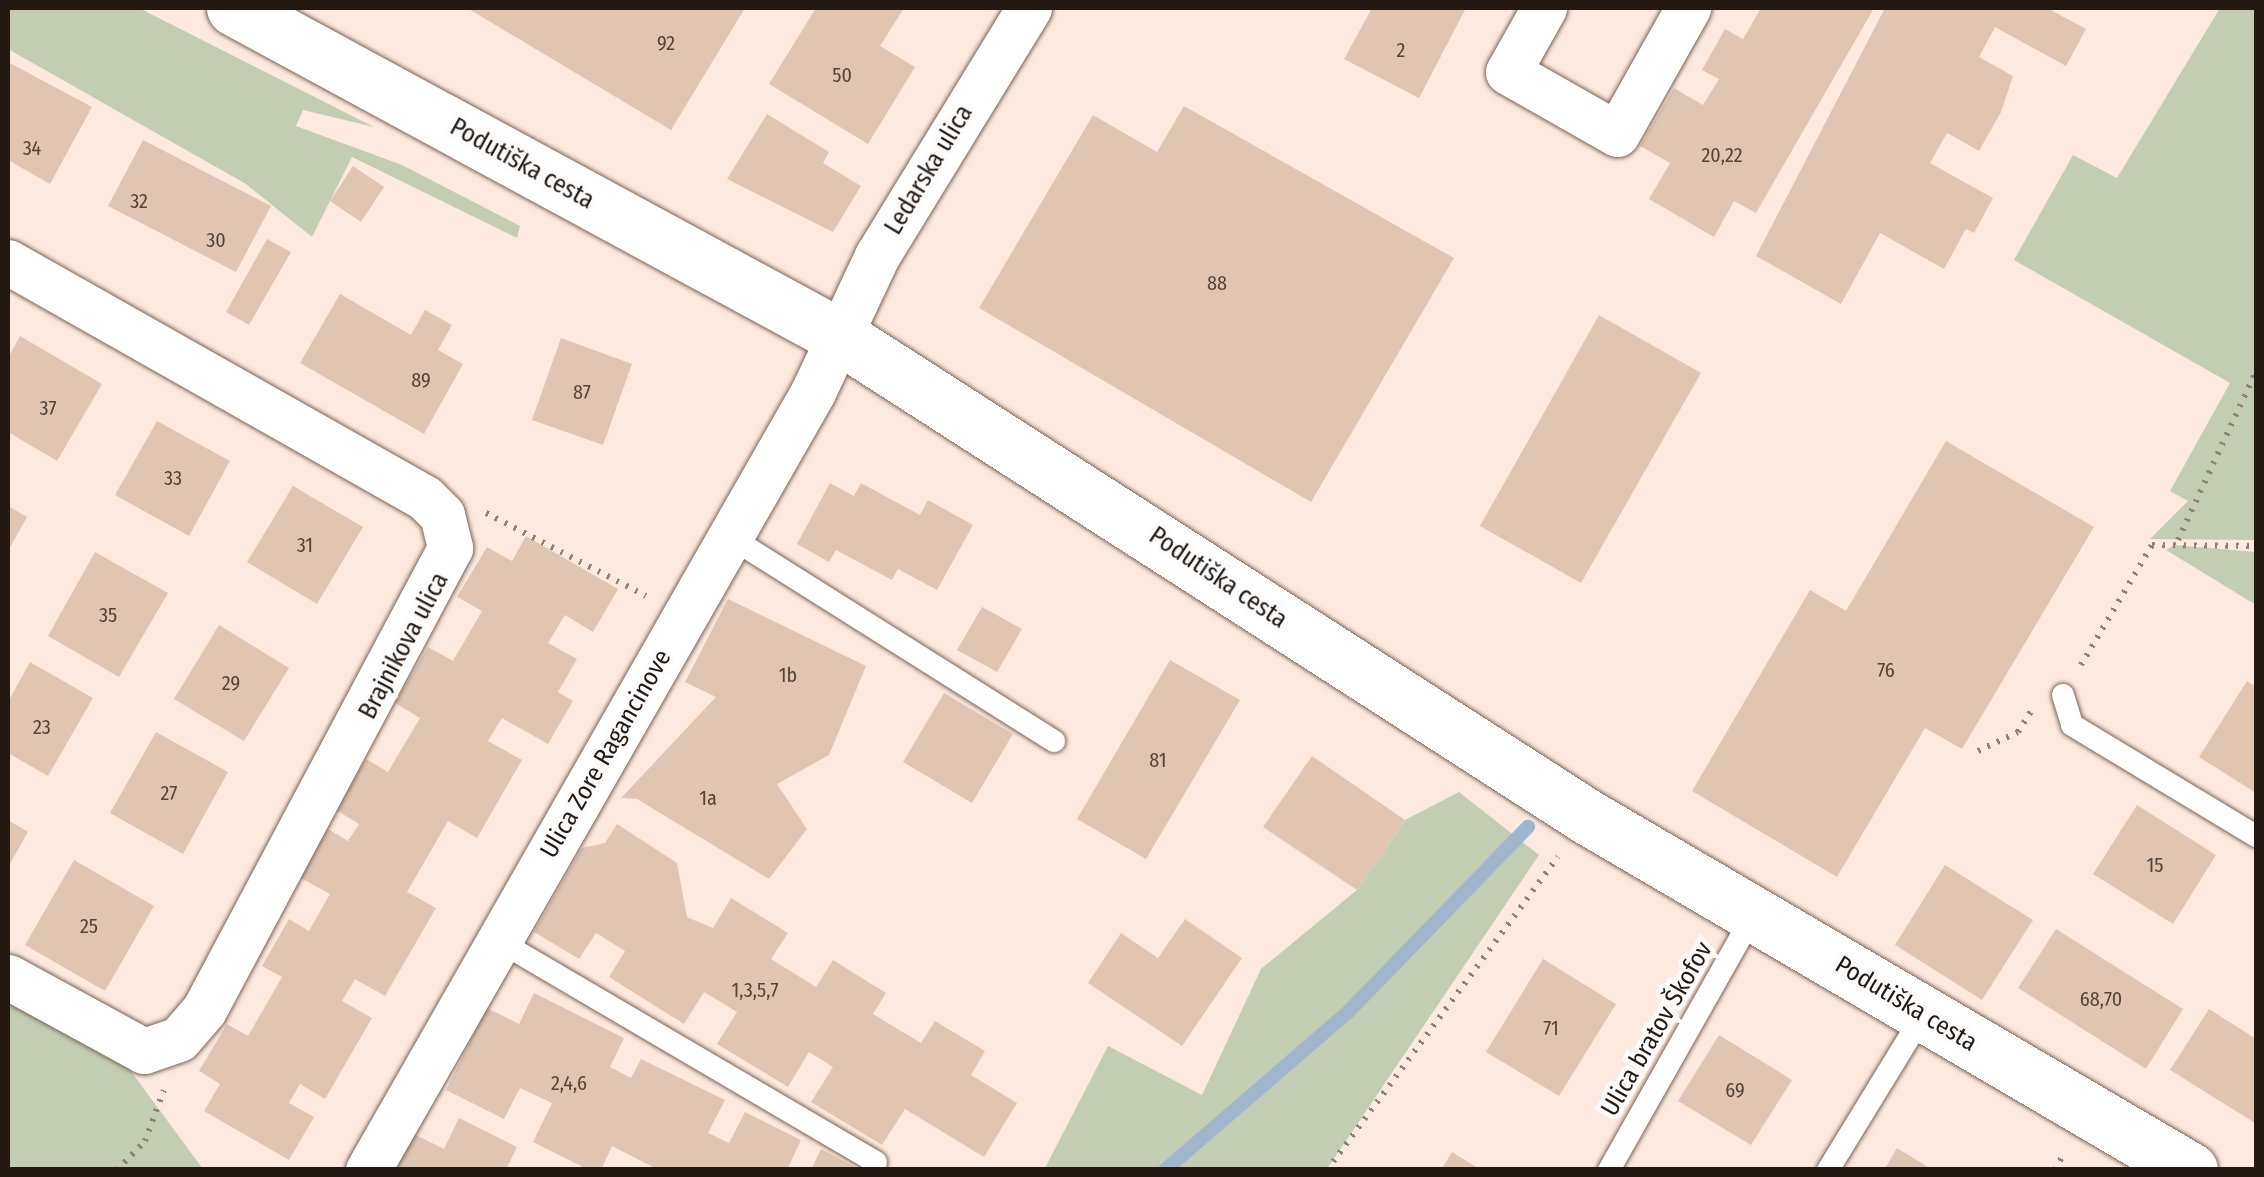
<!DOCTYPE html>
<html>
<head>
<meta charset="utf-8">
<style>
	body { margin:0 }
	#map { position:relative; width:2264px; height:1177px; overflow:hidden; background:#fceae0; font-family:"Fira Sans Condensed",sans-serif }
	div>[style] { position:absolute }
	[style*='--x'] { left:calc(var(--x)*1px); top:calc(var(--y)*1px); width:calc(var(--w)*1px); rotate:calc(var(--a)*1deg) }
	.green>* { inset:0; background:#c3cdb4 }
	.stream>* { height:14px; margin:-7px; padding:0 7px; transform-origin:7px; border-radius:7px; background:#9fb6cc }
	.building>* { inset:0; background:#e1c5b3 }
	.path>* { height:6px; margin-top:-3px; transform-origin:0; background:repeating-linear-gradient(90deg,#908279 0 2.5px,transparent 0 10.5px) }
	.roads { filter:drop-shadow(0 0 2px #7c6353) drop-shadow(0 0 2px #7c6353) }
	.service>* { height:22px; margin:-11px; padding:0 11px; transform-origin:11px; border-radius:11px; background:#fff }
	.minor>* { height:45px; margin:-22.5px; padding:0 22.5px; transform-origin:22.5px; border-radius:22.5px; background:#fff }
	.secondary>* { height:55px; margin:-27.5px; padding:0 27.5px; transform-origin:27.5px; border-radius:27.5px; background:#fff }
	span { translate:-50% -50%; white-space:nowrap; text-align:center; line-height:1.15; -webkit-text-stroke:9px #fcfcfc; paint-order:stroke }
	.number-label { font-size:20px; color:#52443a }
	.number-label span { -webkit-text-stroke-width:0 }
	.street-label { font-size:25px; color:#231912 }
	.frame { position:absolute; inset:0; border:10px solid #231912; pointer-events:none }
</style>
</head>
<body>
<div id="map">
	<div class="green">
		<div style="clip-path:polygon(8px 8px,139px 8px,374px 127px,303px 110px,296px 126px,402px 165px,520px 226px,517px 238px,352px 157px,312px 237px,246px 184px,8px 49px)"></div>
		<div style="clip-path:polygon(2220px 8px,2256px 8px,2256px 540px,2150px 539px,2188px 501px,2170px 491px,2230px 383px,2014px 260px,2073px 155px,2117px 178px)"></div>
		<div style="clip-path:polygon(2174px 545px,2256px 552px,2256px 605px,2166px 550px)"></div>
		<div style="clip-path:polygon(1459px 792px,1539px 855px,1327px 1169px,1044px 1170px,1108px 1046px,1202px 1095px,1261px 969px,1357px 890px,1405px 820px)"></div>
		<div style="clip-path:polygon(8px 995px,116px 1051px,203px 1169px,8px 1169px)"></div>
	</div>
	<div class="stream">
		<div style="--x:1165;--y:1170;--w:243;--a:-40.8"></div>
		<div style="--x:1349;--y:1011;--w:257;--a:-45.8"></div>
	</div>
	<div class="building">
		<div style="clip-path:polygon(467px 8px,745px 8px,671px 130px)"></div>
		<div style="clip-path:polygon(816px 8px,904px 8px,880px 46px,915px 67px,868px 144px,769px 84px)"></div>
		<div style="clip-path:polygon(1372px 8px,1466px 8px,1419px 98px,1344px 59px)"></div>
		<div style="clip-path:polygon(1761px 8px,1874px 8px,1756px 213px,1734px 201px,1714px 237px,1649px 199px,1670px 163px,1640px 146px,1674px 88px,1703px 105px,1719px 79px,1702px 70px,1725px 29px,1743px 39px)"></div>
		<div style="clip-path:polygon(1885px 8px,2047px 8px,2086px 29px,2066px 66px,1995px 27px,1979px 57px,2013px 76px,2001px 112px,1979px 151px,1947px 133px,1930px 163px,1993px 198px,1974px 233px,1966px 229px,1944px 269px,1880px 233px,1841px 304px,1756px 256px)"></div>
		<div style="clip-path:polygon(8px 62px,92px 107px,50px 184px,8px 160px)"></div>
		<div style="clip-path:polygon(1184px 106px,1454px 258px,1311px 502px,979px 308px,1093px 115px,1157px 152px)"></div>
		<div style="clip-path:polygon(767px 114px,829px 152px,823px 163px,861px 186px,833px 232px,727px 179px)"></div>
		<div style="clip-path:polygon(143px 140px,271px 206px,236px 272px,108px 206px)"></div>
		<div style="clip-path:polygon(353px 166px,384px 187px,361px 222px,330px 201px)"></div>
		<div style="clip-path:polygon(267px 239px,291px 252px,249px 325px,226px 312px)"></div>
		<div style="clip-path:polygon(340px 294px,411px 335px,425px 310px,452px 325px,438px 350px,463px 364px,424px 434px,300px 363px)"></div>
		<div style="clip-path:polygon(1599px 315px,1701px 373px,1581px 583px,1480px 526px)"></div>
		<div style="clip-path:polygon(20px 336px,102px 384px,57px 461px,8px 432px,8px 358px)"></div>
		<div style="clip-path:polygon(561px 338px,632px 364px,603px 445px,532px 420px)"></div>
		<div style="clip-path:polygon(157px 421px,230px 461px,189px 536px,115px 495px)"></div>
		<div style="clip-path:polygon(1946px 441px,2094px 527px,1962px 749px,1925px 728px,1837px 877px,1692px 791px,1810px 590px,1846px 611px)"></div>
		<div style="clip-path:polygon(830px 483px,854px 496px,861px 483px,920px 515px,928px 500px,973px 525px,937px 590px,898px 569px,892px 580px,836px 550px,829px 562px,797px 544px)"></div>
		<div style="clip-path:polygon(293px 486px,363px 527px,317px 604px,247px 562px)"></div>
		<div style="clip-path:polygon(8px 506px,27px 517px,8px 551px)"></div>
		<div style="clip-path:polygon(526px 536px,618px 589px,593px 632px,565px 615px,548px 643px,577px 659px,558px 692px,573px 701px,548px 744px,502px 718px,488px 741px,522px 760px,477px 838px,448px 821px,407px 892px,436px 908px,385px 996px,355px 979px,342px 1001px,372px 1018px,325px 1099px,300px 1084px,289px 1103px,314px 1117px,289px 1160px,204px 1111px,220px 1084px,199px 1071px,227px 1024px,248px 1036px,282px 977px,262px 966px,289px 919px,309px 931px,330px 894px,299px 877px,328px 829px,348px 841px,359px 824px,336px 810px,366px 759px,388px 772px,420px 718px,395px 703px,428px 647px,453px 661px,482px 611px,457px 597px,487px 547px,512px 561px)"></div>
		<div style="clip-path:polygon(95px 552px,168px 593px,119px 677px,48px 636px)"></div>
		<div style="clip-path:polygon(728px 599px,866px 666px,829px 755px,777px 784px,807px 829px,769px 879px,637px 799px,621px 798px,716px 697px,685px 682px)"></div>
		<div style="clip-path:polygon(982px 607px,1022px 629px,997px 672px,957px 650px)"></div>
		<div style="clip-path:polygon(219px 625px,289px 668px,244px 741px,174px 699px)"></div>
		<div style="clip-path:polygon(1170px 660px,1240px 700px,1146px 859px,1077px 819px)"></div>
		<div style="clip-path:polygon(30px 662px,93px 698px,48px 776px,8px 753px,8px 702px)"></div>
		<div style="clip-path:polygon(2247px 681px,2256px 687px,2256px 793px,2199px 757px)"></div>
		<div style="clip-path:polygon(944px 693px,1013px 734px,972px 803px,903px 762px)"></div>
		<div style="clip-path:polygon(156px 732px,228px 772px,183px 854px,110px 813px)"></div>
		<div style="clip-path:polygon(1312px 756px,1405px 820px,1357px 890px,1263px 827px)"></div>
		<div style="clip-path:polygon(2137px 805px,2216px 855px,2173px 924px,2093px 874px)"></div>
		<div style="clip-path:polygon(8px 820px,28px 832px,8px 867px)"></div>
		<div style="clip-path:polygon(617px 824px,677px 863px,687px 917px,713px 928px,731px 898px,788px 933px,771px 959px,816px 987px,833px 960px,886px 993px,873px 1014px,921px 1043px,935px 1021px,985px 1051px,971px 1075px,1017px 1103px,984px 1157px,905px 1109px,882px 1145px,811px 1102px,833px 1067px,809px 1052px,788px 1087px,717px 1044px,737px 1012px,704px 992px,684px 1024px,609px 977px,625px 951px,596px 933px,579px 959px,534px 932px,582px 848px,605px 843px)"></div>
		<div style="clip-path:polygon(74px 860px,154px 906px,105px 991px,25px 945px)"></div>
		<div style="clip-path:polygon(1945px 865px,2033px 920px,1982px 1000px,1895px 945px)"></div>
		<div style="clip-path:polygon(1185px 919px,1242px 958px,1182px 1046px,1088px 983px,1121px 933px,1158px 958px)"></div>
		<div style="clip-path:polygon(2056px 929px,2183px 1009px,2146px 1069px,2018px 988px)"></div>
		<div style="clip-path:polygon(1543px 959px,1616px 1004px,1559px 1096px,1486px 1052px)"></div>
		<div style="clip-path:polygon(534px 993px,624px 1038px,610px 1067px,631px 1078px,641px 1059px,725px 1100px,708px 1133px,729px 1143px,745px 1112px,801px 1140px,787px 1170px,659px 1170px,612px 1146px,601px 1170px,589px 1170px,533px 1142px,552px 1103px,520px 1088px,504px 1119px,446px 1090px,487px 1008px,519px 1024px)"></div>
		<div style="clip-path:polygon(2209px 1009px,2256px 1039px,2255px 1123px,2170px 1070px)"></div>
		<div style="clip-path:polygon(1719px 1035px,1792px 1080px,1751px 1145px,1678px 1101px)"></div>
		<div style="clip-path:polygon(459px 1118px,517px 1147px,506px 1170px,393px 1170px,412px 1133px,444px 1149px)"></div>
		<div style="clip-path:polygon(1897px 1148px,1933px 1170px,1884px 1170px)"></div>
		<div style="clip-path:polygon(821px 1149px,860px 1170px,811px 1170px)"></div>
		<div style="clip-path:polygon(1452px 1152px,1481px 1170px,1441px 1170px)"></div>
	</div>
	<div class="path">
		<div style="--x:486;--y:513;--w:180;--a:27.4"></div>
		<div style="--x:2178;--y:540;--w:186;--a:-65.2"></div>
		<div style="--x:2081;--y:665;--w:139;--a:-59.4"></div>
		<div style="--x:2152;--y:545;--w:104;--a:0.6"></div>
		<div style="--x:1978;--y:751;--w:44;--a:-25.4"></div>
		<div style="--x:2018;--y:732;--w:25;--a:-58"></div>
		<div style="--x:117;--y:1170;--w:40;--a:-46"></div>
		<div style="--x:145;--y:1141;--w:54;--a:-69.6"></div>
		<div style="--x:1327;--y:1170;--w:389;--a:-53.6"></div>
		<div style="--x:2055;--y:1170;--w:19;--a:-62"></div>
	</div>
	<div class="roads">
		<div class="service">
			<div style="--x:730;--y:537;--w:383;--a:32.2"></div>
			<div style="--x:2063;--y:695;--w:31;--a:73"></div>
			<div style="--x:2072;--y:725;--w:215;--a:31.1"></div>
			<div style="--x:499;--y:941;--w:437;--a:30.4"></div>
			<div style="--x:1609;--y:1170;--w:293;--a:-60.5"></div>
			<div style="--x:1828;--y:1170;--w:182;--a:-58.5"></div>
		</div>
		<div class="minor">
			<div style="--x:1544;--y:8;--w:73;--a:119.4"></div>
			<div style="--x:1508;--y:72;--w:125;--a:29.6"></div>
			<div style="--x:1617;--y:134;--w:145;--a:-60.6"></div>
			<div style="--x:8;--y:262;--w:479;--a:29.5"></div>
			<div style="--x:425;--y:498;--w:24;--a:45"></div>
			<div style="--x:442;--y:515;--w:34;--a:76"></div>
			<div style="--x:450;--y:548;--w:523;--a:118.03"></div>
			<div style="--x:204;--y:1010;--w:38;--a:131"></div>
			<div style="--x:179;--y:1039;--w:37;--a:161"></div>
			<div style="--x:144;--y:1051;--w:155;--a:-151.4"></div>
			<div style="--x:368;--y:1170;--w:896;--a:-60.23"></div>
			<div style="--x:813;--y:392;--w:150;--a:-64.8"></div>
			<div style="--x:877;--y:256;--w:291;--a:-58.5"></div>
		</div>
		<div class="secondary">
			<div style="--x:234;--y:8;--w:688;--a:28.46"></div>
			<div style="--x:839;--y:336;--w:888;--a:32.72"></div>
			<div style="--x:1586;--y:816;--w:700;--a:30.37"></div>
		</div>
	</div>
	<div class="number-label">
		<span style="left:666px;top:43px">92</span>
		<span style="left:1401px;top:50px">2</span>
		<span style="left:842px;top:75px">50</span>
		<span style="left:32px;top:148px">34</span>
		<span style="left:1722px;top:155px">20,22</span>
		<span style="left:139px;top:201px">32</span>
		<span style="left:216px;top:240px">30</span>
		<span style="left:1217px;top:283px">88</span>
		<span style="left:421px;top:380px">89</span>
		<span style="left:582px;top:392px">87</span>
		<span style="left:48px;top:408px">37</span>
		<span style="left:173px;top:478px">33</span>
		<span style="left:305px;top:545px">31</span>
		<span style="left:108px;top:615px">35</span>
		<span style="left:1886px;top:670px">76</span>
		<span style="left:788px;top:675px">1b</span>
		<span style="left:231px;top:683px">29</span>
		<span style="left:42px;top:727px">23</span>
		<span style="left:1158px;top:760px">81</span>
		<span style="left:169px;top:793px">27</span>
		<span style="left:708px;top:798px">1a</span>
		<span style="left:2155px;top:865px">15</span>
		<span style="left:89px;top:926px">25</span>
		<span style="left:755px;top:990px">1,3,5,7</span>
		<span style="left:2101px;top:999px">68,70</span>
		<span style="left:1551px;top:1028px">71</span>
		<span style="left:569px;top:1083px">2,4,6</span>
		<span style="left:1735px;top:1090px">69</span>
	</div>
	<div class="street-label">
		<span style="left:522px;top:164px;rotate:29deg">Podutiška cesta</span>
		<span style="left:929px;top:170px;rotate:-59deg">Ledarska ulica</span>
		<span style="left:1218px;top:578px;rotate:34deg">Podutiška cesta</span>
		<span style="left:404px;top:646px;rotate:-62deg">Brajnikova ulica</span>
		<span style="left:606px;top:754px;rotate:-60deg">Ulica Zore Ragancinove</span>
		<span style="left:1906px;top:1004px;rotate:31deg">Podutiška cesta</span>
		<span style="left:1657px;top:1029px;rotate:-60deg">Ulica bratov Škofov</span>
	</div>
	<div class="frame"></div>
</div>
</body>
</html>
